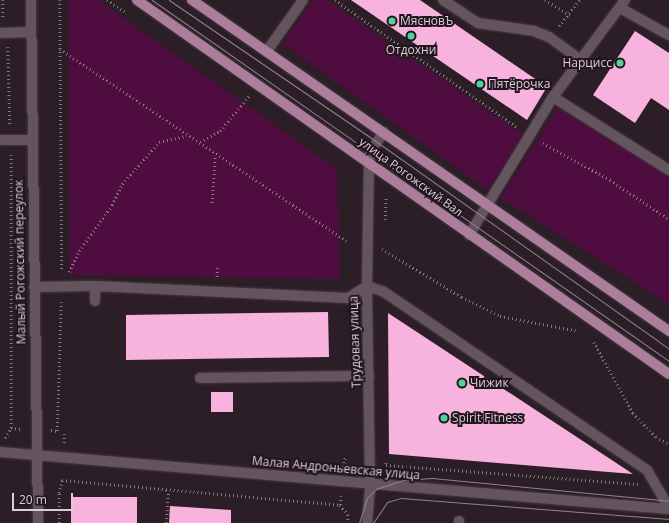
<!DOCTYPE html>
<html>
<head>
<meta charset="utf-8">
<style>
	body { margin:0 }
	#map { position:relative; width:669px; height:523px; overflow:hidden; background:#2c1e27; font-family:"Open Sans",sans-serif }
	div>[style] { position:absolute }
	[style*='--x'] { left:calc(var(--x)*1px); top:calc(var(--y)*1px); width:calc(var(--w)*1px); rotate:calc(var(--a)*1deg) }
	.green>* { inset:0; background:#4f0c3e }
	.building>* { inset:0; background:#f7b3de }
	.path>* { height:2.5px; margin-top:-1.25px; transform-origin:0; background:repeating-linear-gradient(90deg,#857981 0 1px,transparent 0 4px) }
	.roads { filter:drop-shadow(0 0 1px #473c43) drop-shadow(0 0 1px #473c43) }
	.minor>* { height:10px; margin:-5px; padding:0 5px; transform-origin:5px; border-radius:5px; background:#64545e }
	.major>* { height:10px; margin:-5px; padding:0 5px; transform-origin:5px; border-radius:5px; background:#ad7e9c }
	.tram>* { height:1px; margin:-0.5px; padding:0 0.5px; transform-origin:0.5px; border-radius:0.5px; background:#90848c }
	.dots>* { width:11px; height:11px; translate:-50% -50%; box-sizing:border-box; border:2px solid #22151e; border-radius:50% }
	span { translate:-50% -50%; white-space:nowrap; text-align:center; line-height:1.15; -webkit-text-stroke:4px #22151e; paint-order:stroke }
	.poi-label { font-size:12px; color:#d9cfd5 }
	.left { translate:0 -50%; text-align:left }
	.right { translate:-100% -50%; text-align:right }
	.street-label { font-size:12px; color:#d9cfd5 }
	.scale { position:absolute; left:12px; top:493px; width:61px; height:18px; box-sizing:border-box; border:2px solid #d9cfd5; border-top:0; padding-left:5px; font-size:12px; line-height:14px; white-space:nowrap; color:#d9cfd5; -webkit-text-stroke:3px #22151e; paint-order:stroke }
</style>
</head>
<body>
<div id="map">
	<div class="green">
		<div style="clip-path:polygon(68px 0,98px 0,337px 169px,340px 279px,70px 275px)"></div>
		<div style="clip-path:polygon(313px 0,327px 0,523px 135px,488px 190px,283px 44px)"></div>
		<div style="clip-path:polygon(558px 107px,669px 177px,669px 304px,501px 198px)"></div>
	</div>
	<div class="building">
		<div style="clip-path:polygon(351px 0,420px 0,547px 87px,527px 120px)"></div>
		<div style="clip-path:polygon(635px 31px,669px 53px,669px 110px,651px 98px,635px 123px,593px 95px)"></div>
		<div style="clip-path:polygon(328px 312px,329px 357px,126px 360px,126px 315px)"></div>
		<div style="clip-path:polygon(388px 313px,490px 380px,633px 474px,389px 454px)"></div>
		<div style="clip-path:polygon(211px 392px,233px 392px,233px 412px,211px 412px)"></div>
		<div style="clip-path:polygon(71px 497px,137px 497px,137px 523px,71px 523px)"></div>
		<div style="clip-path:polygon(170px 506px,231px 510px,231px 523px,169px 523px)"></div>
	</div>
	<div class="path">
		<div style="--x:3;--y:0;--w:17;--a:90"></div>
		<div style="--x:60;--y:0;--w:271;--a:89.6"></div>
		<div style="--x:107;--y:0;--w:24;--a:33"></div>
		<div style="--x:335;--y:0;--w:222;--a:34.9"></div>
		<div style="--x:545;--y:0;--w:29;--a:31"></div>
		<div style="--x:559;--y:26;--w:33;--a:-52"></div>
		<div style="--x:8;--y:47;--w:79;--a:88.5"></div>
		<div style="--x:60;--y:49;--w:345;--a:33.8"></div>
		<div style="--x:200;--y:142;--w:23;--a:-29"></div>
		<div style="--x:220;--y:131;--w:45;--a:-50.4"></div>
		<div style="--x:543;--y:143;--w:77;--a:28.9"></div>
		<div style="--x:610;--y:180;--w:71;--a:33.5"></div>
		<div style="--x:212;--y:203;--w:48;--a:-86.4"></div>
		<div style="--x:385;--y:220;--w:24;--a:-88"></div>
		<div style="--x:382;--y:249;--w:93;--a:31"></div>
		<div style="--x:462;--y:297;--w:42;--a:26.6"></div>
		<div style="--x:500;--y:316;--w:80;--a:10.8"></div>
		<div style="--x:69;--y:272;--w:23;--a:-65"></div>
		<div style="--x:79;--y:251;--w:57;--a:-54.3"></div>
		<div style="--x:112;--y:205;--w:23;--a:-65"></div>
		<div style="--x:122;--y:184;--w:56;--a:-48.6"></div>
		<div style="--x:159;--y:142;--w:28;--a:-13"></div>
		<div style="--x:217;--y:277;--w:12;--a:-90"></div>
		<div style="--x:594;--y:342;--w:81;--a:61.2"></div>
		<div style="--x:633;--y:413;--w:33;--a:46"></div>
		<div style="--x:656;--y:437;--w:15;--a:28"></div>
		<div style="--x:11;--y:428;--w:11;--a:5"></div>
		<div style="--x:51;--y:430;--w:6;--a:9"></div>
		<div style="--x:57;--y:431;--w:129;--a:-88.2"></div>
		<div style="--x:5;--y:438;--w:12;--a:-59"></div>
		<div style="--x:11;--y:428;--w:273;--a:-90"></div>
		<div style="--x:64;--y:443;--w:9;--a:-90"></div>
		<div style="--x:386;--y:463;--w:2;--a:90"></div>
		<div style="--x:386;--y:465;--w:253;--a:4.3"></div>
		<div style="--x:343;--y:467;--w:10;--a:-79"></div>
		<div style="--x:340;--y:505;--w:9;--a:-84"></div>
		<div style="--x:59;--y:523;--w:30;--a:-90"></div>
		<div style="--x:59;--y:493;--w:13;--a:-77"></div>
		<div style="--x:62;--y:480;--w:279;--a:5.1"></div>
		<div style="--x:340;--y:505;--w:13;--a:51"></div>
		<div style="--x:348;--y:515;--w:8;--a:90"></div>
		<div style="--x:166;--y:523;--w:32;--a:-86"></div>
	</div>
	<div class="roads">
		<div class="minor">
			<div style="--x:31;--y:0;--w:523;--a:89.23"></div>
			<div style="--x:443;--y:0;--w:42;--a:33.3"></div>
			<div style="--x:478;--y:23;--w:57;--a:8.1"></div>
			<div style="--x:534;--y:31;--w:16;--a:22"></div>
			<div style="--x:549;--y:37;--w:39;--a:36"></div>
			<div style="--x:620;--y:8;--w:56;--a:28.9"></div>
			<div style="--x:0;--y:33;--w:31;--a:-2"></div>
			<div style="--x:267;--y:51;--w:62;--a:-54.8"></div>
			<div style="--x:553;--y:97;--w:137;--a:32.2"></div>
			<div style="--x:0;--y:140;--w:32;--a:0"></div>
			<div style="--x:469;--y:235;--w:162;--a:-58.7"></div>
			<div style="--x:553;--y:97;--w:121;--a:-53.4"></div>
			<div style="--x:34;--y:287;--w:61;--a:-0.9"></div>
			<div style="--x:95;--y:286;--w:253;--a:2.7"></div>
			<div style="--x:348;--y:298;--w:22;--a:-32"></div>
			<div style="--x:367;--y:286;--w:18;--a:19"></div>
			<div style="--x:384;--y:292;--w:318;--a:34.1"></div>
			<div style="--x:647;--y:470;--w:44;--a:59.9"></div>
			<div style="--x:95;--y:301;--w:15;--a:-90"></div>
			<div style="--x:200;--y:378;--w:169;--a:-0.7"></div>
			<div style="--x:0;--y:452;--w:671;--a:4.87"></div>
			<div style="--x:367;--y:523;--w:38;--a:-85"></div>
			<div style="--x:370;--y:485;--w:199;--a:-90.9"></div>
			<div style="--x:367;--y:286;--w:125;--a:-89.1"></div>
			<div style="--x:369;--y:161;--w:10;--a:-79"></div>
			<div style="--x:371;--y:151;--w:23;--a:-56"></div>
			<div style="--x:459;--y:523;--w:2;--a:-90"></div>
		</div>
		<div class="major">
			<div style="--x:137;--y:0;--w:650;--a:35.11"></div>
			<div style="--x:192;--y:0;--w:581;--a:34.76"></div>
		</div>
	</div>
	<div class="tram">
		<div style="--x:152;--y:0;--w:631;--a:34.93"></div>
		<div style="--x:169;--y:0;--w:252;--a:34.3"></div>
		<div style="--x:377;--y:142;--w:358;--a:35.3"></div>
		<div style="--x:359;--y:523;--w:26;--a:-72"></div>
		<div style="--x:367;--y:498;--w:13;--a:-45"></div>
		<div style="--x:376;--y:489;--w:28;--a:-18"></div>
		<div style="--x:403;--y:480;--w:29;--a:-4"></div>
		<div style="--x:432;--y:478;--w:238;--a:5.5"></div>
		<div style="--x:373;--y:523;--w:25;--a:-56"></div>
		<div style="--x:387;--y:502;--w:15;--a:-16"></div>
		<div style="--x:401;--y:498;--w:269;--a:4.5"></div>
	</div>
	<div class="dots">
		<div style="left:392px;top:21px;background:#50d398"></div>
		<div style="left:411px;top:36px;background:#50d398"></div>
		<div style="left:620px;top:63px;background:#50d398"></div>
		<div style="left:480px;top:84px;background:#50d398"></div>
		<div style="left:462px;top:383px;background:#50d398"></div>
		<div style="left:444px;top:418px;background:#50d398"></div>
	</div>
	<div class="poi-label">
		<span class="left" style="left:400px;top:21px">МясновЪ</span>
		<span style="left:411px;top:50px">Отдохни</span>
		<span class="right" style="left:612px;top:63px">Нарцисс</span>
		<span class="left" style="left:488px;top:84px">Пятёрочка</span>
		<span class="left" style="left:470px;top:383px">Чижик</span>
		<span class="left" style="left:452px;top:418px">Spirit Fitness</span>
	</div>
	<div class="street-label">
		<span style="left:411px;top:177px;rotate:36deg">улица Рогожский Вал</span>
		<span style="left:20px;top:262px;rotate:-91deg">Малый Рогожский переулок</span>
		<span style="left:355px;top:342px;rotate:-92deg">Трудовая улица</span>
		<span style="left:336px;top:468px;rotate:5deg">Малая Андроньевская улица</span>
	</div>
	<div class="scale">20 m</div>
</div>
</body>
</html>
